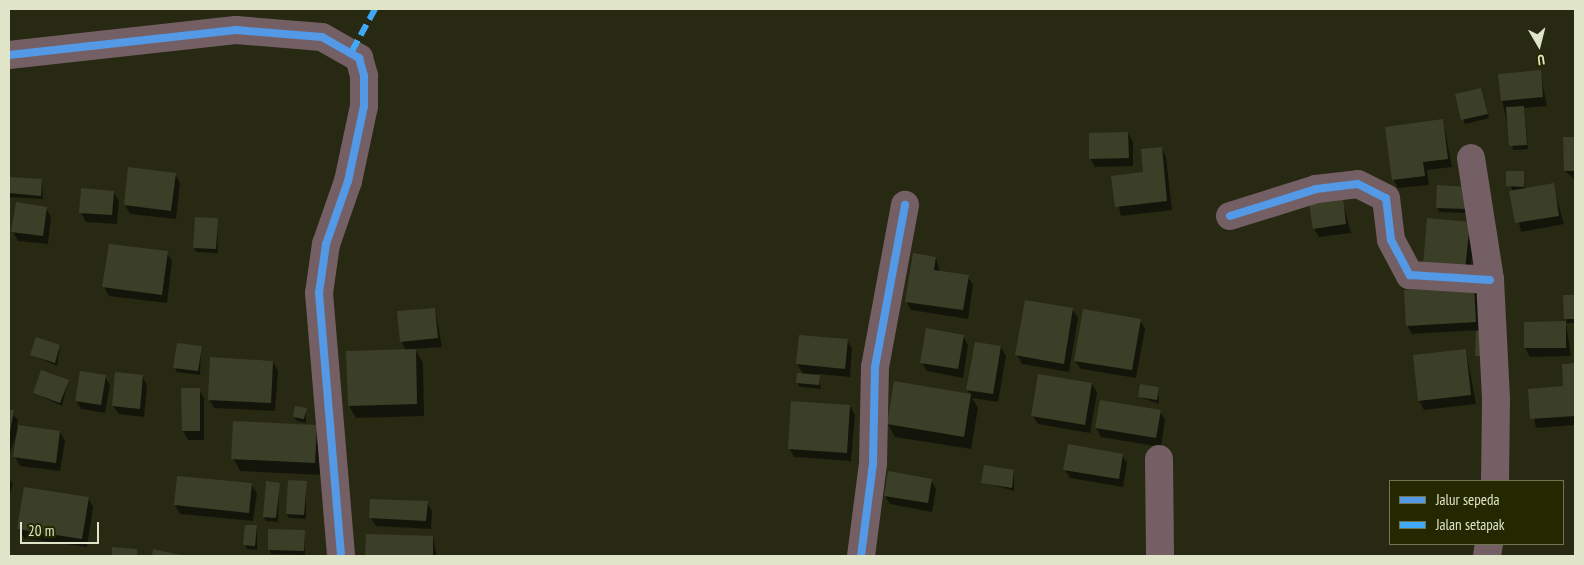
<!DOCTYPE html>
<html>
<head>
<meta charset="utf-8">
<style>
	body { margin:0 }
	#map { position:relative; width:1584px; height:565px; overflow:hidden; background:#272913; font-family:"PT Sans Narrow",sans-serif }
	div>[style] { position:absolute }
	[style*='--x'] { left:calc(var(--x)*1px); top:calc(var(--y)*1px); width:calc(var(--w)*1px); rotate:calc(var(--a)*1deg) }
	.shadow>* { inset:0; background:#0007 }
	.building>* { inset:0; background:#3c3f28 }
	.minor>* { height:28px; margin:-14px; padding:0 14px; transform-origin:14px; border-radius:14px; background:#735f64 }
	.quiet>* { height:6px; margin-top:-3px; transform-origin:0; background:repeating-linear-gradient(90deg,#3fa9f5 0 12px,transparent 0 18px) }
	.cycleway>* { height:8px; margin:-4px; padding:0 4px; transform-origin:4px; border-radius:4px; background:#5399e6 }
	span { translate:-50% -50%; white-space:nowrap; text-align:center; line-height:1.15; -webkit-text-stroke:4px #242801; paint-order:stroke }
	.frame { position:absolute; inset:0; border:10px solid #e0e5c9; pointer-events:none }
	.legend { position:absolute; left:1389px; top:480px; width:175px; height:65px; box-sizing:border-box; background:#242801; border:1px solid #6f7451; margin:0; padding:6px 9px; list-style:none; font-size:15px; color:#e0e5c9 }
	.legend li { display:flex; align-items:center; gap:10px; height:25px }
	.legend b { width:25px; border:1px solid #6f7451 }
	.north { position:absolute; left:1514px; top:20px; width:50px; height:50px; -webkit-text-stroke:4px #242801; paint-order:stroke; rotate:172deg; font-size:14px; font-weight:700; line-height:20px; text-align:center; color:#e0e5c9 }
	.north::after { content:''; display:block; margin:auto; width:18px; height:22px; background:#e0e5c9; clip-path:polygon(50% 0,100% 100%,50% 72%,0 100%) }
	.scale { position:absolute; left:20px; top:522px; width:79px; height:22px; box-sizing:border-box; border:2px solid #e0e5c9; border-top:0; padding-left:6px; font-size:15px; line-height:18px; white-space:nowrap; color:#e0e5c9; -webkit-text-stroke:4px #242801; paint-order:stroke }
</style>
</head>
<body>
<div id="map">
	<div class="shadow">
		<div style="clip-path:polygon(1540px 72px,1547px 106px,1524px 108px,1528px 149px,1513px 150px,1502px 100px)"></div>
		<div style="clip-path:polygon(1481px 89px,1489px 118px,1465px 124px,1456px 95px)"></div>
		<div style="clip-path:polygon(1443px 121px,1452px 167px,1427px 170px,1429px 185px,1398px 188px,1393px 179px)"></div>
		<div style="clip-path:polygon(1128px 133px,1133px 142px,1133px 166px,1095px 167px,1090px 158px)"></div>
		<div style="clip-path:polygon(1565px 139px,1575px 139px,1575px 180px,1565px 171px)"></div>
		<div style="clip-path:polygon(1161px 148px,1166px 157px,1172px 210px,1121px 216px,1112px 177px,1145px 173px)"></div>
		<div style="clip-path:polygon(1508px 172px,1523px 173px,1525px 189px,1553px 185px,1564px 224px,1521px 232px)"></div>
		<div style="clip-path:polygon(175px 174px,180px 183px,176px 219px,130px 214px,125px 205px)"></div>
		<div style="clip-path:polygon(9px 178px,42px 180px,43px 199px,9px 197px)"></div>
		<div style="clip-path:polygon(1467px 188px,1469px 213px,1439px 212px,1437px 207px)"></div>
		<div style="clip-path:polygon(113px 192px,119px 201px,117px 224px,86px 222px,81px 213px)"></div>
		<div style="clip-path:polygon(1342px 199px,1351px 233px,1319px 237px,1314px 229px)"></div>
		<div style="clip-path:polygon(46px 208px,51px 217px,48px 244px,18px 241px,13px 232px)"></div>
		<div style="clip-path:polygon(217px 219px,218px 253px,196px 252px,194px 248px)"></div>
		<div style="clip-path:polygon(1428px 220px,1474px 232px,1470px 278px)"></div>
		<div style="clip-path:polygon(167px 253px,172px 261px,167px 303px,109px 296px,104px 287px)"></div>
		<div style="clip-path:polygon(936px 258px,940px 272px,968px 277px,973px 285px,968px 319px,911px 310px,906px 301px)"></div>
		<div style="clip-path:polygon(1474px 288px,1479px 297px,1480px 330px,1412px 334px,1407px 325px)"></div>
		<div style="clip-path:polygon(1564px 296px,1575px 296px,1575px 323px,1566px 323px,1571px 356px,1530px 357px,1525px 348px,1525px 323px,1567px 322px)"></div>
		<div style="clip-path:polygon(435px 309px,442px 347px,415px 349px,423px 363px,424px 416px,356px 418px,349px 406px,406px 350px,401px 341px)"></div>
		<div style="clip-path:polygon(1072px 309px,1078px 318px,1069px 372px,1022px 364px,1017px 355px)"></div>
		<div style="clip-path:polygon(1140px 320px,1145px 329px,1136px 378px,1081px 369px,1075px 361px)"></div>
		<div style="clip-path:polygon(963px 336px,968px 345px,963px 378px,927px 371px,922px 363px)"></div>
		<div style="clip-path:polygon(847px 340px,852px 349px,850px 377px,818px 374px,821px 389px,800px 387px,797px 383px,804px 375px,797px 364px)"></div>
		<div style="clip-path:polygon(60px 346px,57px 366px,32px 355px)"></div>
		<div style="clip-path:polygon(201px 347px,200px 375px,177px 372px,174px 367px)"></div>
		<div style="clip-path:polygon(1001px 347px,1006px 356px,998px 402px,972px 398px,978px 408px,971px 449px,895px 437px,888px 424px,971px 395px,967px 389px)"></div>
		<div style="clip-path:polygon(1466px 350px,1476px 404px,1424px 410px,1419px 401px)"></div>
		<div style="clip-path:polygon(273px 362px,278px 371px,275px 411px,214px 408px,209px 399px)"></div>
		<div style="clip-path:polygon(1563px 365px,1575px 365px,1575px 425px,1536px 428px,1529px 390px,1565px 388px)"></div>
		<div style="clip-path:polygon(142px 376px,147px 385px,144px 417px,119px 414px,113px 406px)"></div>
		<div style="clip-path:polygon(105px 377px,110px 385px,105px 413px,81px 409px,76px 401px)"></div>
		<div style="clip-path:polygon(68px 381px,62px 406px,34px 393px)"></div>
		<div style="clip-path:polygon(1092px 384px,1097px 393px,1090px 433px,1038px 424px,1033px 416px)"></div>
		<div style="clip-path:polygon(1158px 388px,1159px 404px,1139px 397px)"></div>
		<div style="clip-path:polygon(199px 390px,204px 398px,204px 440px,188px 440px,183px 431px)"></div>
		<div style="clip-path:polygon(850px 406px,855px 415px,851px 461px,794px 457px,789px 448px)"></div>
		<div style="clip-path:polygon(306px 409px,306px 423px,297px 421px,294px 417px)"></div>
		<div style="clip-path:polygon(9px 411px,18px 420px,17px 426px,60px 432px,65px 441px,60px 471px,20px 466px,15px 457px,19px 427px,9px 456px)"></div>
		<div style="clip-path:polygon(1160px 411px,1165px 420px,1161px 447px,1101px 437px,1096px 428px)"></div>
		<div style="clip-path:polygon(316px 426px,324px 439px,322px 475px,240px 471px,233px 458px)"></div>
		<div style="clip-path:polygon(1122px 455px,1127px 463px,1123px 487px,1070px 478px,1065px 470px)"></div>
		<div style="clip-path:polygon(1014px 471px,1014px 491px,983px 482px)"></div>
		<div style="clip-path:polygon(9px 479px,13px 484px,9px 497px)"></div>
		<div style="clip-path:polygon(931px 480px,936px 489px,932px 512px,890px 504px,885px 496px)"></div>
		<div style="clip-path:polygon(306px 482px,306px 519px,289px 518px,287px 514px)"></div>
		<div style="clip-path:polygon(251px 484px,257px 493px,253px 521px,180px 514px,175px 505px)"></div>
		<div style="clip-path:polygon(279px 484px,278px 522px,266px 521px,264px 517px)"></div>
		<div style="clip-path:polygon(88px 498px,93px 507px,87px 547px,24px 538px,19px 529px)"></div>
		<div style="clip-path:polygon(427px 503px,432px 511px,431px 529px,376px 526px,371px 518px)"></div>
		<div style="clip-path:polygon(257px 527px,257px 550px,247px 549px,245px 545px)"></div>
		<div style="clip-path:polygon(304px 531px,305px 555px,271px 554px,269px 549px)"></div>
		<div style="clip-path:polygon(367px 535px,433px 537px,437px 556px,367px 556px)"></div>
	</div>
	<div class="building">
		<div style="clip-path:polygon(1541px 70px,1543px 97px,1501px 101px,1498px 74px)"></div>
		<div style="clip-path:polygon(1481px 88px,1488px 114px,1461px 120px,1455px 94px)"></div>
		<div style="clip-path:polygon(1524px 106px,1527px 145px,1509px 146px,1506px 107px)"></div>
		<div style="clip-path:polygon(1443px 119px,1448px 159px,1423px 162px,1425px 176px,1392px 180px,1385px 127px)"></div>
		<div style="clip-path:polygon(1128px 132px,1129px 158px,1089px 159px,1089px 133px)"></div>
		<div style="clip-path:polygon(1563px 137px,1575px 137px,1575px 171px,1564px 171px)"></div>
		<div style="clip-path:polygon(1162px 147px,1167px 201px,1115px 207px,1111px 176px,1143px 172px,1141px 149px)"></div>
		<div style="clip-path:polygon(128px 167px,176px 173px,171px 211px,124px 205px)"></div>
		<div style="clip-path:polygon(1506px 171px,1524px 171px,1524px 187px,1506px 186px)"></div>
		<div style="clip-path:polygon(9px 177px,42px 179px,41px 196px,9px 193px)"></div>
		<div style="clip-path:polygon(1554px 183px,1559px 216px,1515px 223px,1509px 191px)"></div>
		<div style="clip-path:polygon(1437px 185px,1468px 187px,1467px 209px,1436px 208px)"></div>
		<div style="clip-path:polygon(81px 188px,114px 191px,112px 215px,79px 213px)"></div>
		<div style="clip-path:polygon(1343px 198px,1346px 224px,1313px 229px,1309px 203px)"></div>
		<div style="clip-path:polygon(16px 202px,47px 207px,43px 236px,11px 232px)"></div>
		<div style="clip-path:polygon(195px 217px,218px 218px,216px 249px,193px 248px)"></div>
		<div style="clip-path:polygon(1427px 218px,1470px 222px,1465px 270px,1423px 266px)"></div>
		<div style="clip-path:polygon(109px 244px,168px 251px,162px 295px,102px 287px)"></div>
		<div style="clip-path:polygon(913px 253px,936px 257px,934px 270px,969px 275px,963px 310px,905px 302px)"></div>
		<div style="clip-path:polygon(1474px 287px,1476px 322px,1406px 326px,1404px 290px)"></div>
		<div style="clip-path:polygon(1563px 295px,1575px 295px,1575px 319px,1564px 319px)"></div>
		<div style="clip-path:polygon(1025px 300px,1073px 308px,1064px 364px,1015px 355px)"></div>
		<div style="clip-path:polygon(435px 308px,438px 338px,400px 342px,397px 311px)"></div>
		<div style="clip-path:polygon(1083px 309px,1141px 319px,1132px 370px,1074px 361px)"></div>
		<div style="clip-path:polygon(1566px 321px,1566px 348px,1524px 348px,1524px 322px)"></div>
		<div style="clip-path:polygon(926px 328px,964px 335px,958px 369px,920px 363px)"></div>
		<div style="clip-path:polygon(1476px 331px,1490px 332px,1489px 356px,1475px 356px)"></div>
		<div style="clip-path:polygon(799px 335px,848px 339px,845px 369px,796px 364px)"></div>
		<div style="clip-path:polygon(36px 337px,60px 345px,55px 363px,30px 355px)"></div>
		<div style="clip-path:polygon(975px 342px,1001px 346px,993px 394px,966px 390px)"></div>
		<div style="clip-path:polygon(177px 343px,202px 346px,198px 371px,173px 368px)"></div>
		<div style="clip-path:polygon(416px 349px,417px 404px,348px 406px,346px 351px)"></div>
		<div style="clip-path:polygon(1466px 349px,1471px 395px,1418px 401px,1413px 355px)"></div>
		<div style="clip-path:polygon(210px 357px,273px 361px,271px 403px,208px 400px)"></div>
		<div style="clip-path:polygon(1575px 363px,1575px 416px,1530px 419px,1528px 389px,1563px 386px,1562px 364px)"></div>
		<div style="clip-path:polygon(41px 370px,69px 380px,60px 403px,33px 393px)"></div>
		<div style="clip-path:polygon(80px 371px,106px 375px,101px 405px,75px 401px)"></div>
		<div style="clip-path:polygon(115px 372px,143px 375px,140px 409px,112px 406px)"></div>
		<div style="clip-path:polygon(797px 373px,820px 375px,819px 385px,796px 383px)"></div>
		<div style="clip-path:polygon(1038px 374px,1092px 383px,1085px 425px,1031px 416px)"></div>
		<div style="clip-path:polygon(894px 381px,971px 394px,964px 437px,887px 424px)"></div>
		<div style="clip-path:polygon(1140px 384px,1159px 387px,1157px 400px,1138px 397px)"></div>
		<div style="clip-path:polygon(181px 388px,200px 388px,200px 431px,182px 431px)"></div>
		<div style="clip-path:polygon(1100px 400px,1161px 410px,1156px 438px,1095px 428px)"></div>
		<div style="clip-path:polygon(791px 401px,850px 405px,847px 453px,788px 449px)"></div>
		<div style="clip-path:polygon(295px 406px,307px 408px,304px 419px,293px 417px)"></div>
		<div style="clip-path:polygon(9px 409px,14px 410px,10px 432px,9px 431px)"></div>
		<div style="clip-path:polygon(233px 421px,317px 425px,315px 463px,231px 459px)"></div>
		<div style="clip-path:polygon(18px 425px,60px 431px,56px 463px,13px 457px)"></div>
		<div style="clip-path:polygon(1068px 444px,1123px 454px,1119px 479px,1063px 470px)"></div>
		<div style="clip-path:polygon(984px 465px,1014px 470px,1012px 488px,981px 483px)"></div>
		<div style="clip-path:polygon(888px 471px,932px 479px,928px 503px,884px 496px)"></div>
		<div style="clip-path:polygon(177px 476px,252px 483px,249px 513px,174px 505px)"></div>
		<div style="clip-path:polygon(288px 480px,307px 481px,304px 515px,286px 514px)"></div>
		<div style="clip-path:polygon(266px 481px,280px 483px,276px 518px,263px 517px)"></div>
		<div style="clip-path:polygon(24px 487px,89px 497px,82px 539px,17px 529px)"></div>
		<div style="clip-path:polygon(370px 499px,428px 501px,426px 521px,369px 518px)"></div>
		<div style="clip-path:polygon(245px 525px,257px 525px,255px 546px,243px 545px)"></div>
		<div style="clip-path:polygon(268px 529px,305px 530px,304px 551px,268px 550px)"></div>
		<div style="clip-path:polygon(366px 534px,433px 536px,433px 556px,365px 556px)"></div>
		<div style="clip-path:polygon(112px 547px,137px 549px,137px 556px,112px 556px)"></div>
		<div style="clip-path:polygon(153px 549px,180px 555px,180px 556px,152px 556px)"></div>
	</div>
	<div class="minor">
		<div style="--x:9;--y:55;--w:228;--a:-6.3"></div>
		<div style="--x:236;--y:30;--w:86;--a:4.7"></div>
		<div style="--x:322;--y:37;--w:43;--a:29.6"></div>
		<div style="--x:359;--y:58;--w:19;--a:74"></div>
		<div style="--x:364;--y:76;--w:30;--a:90"></div>
		<div style="--x:364;--y:106;--w:77;--a:102"></div>
		<div style="--x:348;--y:181;--w:67;--a:109.2"></div>
		<div style="--x:326;--y:244;--w:49;--a:98.1"></div>
		<div style="--x:319;--y:293;--w:264;--a:85.2"></div>
		<div style="--x:1471;--y:158;--w:123;--a:81.1"></div>
		<div style="--x:1490;--y:280;--w:120;--a:87.1"></div>
		<div style="--x:1496;--y:400;--w:81;--a:90.7"></div>
		<div style="--x:1230;--y:216;--w:90;--a:-17.4"></div>
		<div style="--x:1316;--y:189;--w:42;--a:-6.8"></div>
		<div style="--x:1358;--y:184;--w:31;--a:27"></div>
		<div style="--x:1386;--y:198;--w:42;--a:83.2"></div>
		<div style="--x:1391;--y:240;--w:40;--a:62"></div>
		<div style="--x:1410;--y:275;--w:80;--a:3.6"></div>
		<div style="--x:1159;--y:459;--w:97;--a:89.4"></div>
		<div style="--x:861;--y:556;--w:94;--a:-82.6"></div>
		<div style="--x:873;--y:463;--w:96;--a:-88.8"></div>
		<div style="--x:875;--y:367;--w:165;--a:-79.5"></div>
		<div style="--x:1487;--y:556;--w:12;--a:-81"></div>
	</div>
	<div class="quiet">
		<div style="--x:352;--y:51;--w:48;--a:-61.3"></div>
	</div>
	<div class="cycleway">
		<div style="--x:9;--y:55;--w:228;--a:-6.3"></div>
		<div style="--x:236;--y:30;--w:86;--a:4.7"></div>
		<div style="--x:322;--y:37;--w:43;--a:29.6"></div>
		<div style="--x:359;--y:58;--w:19;--a:74"></div>
		<div style="--x:364;--y:76;--w:30;--a:90"></div>
		<div style="--x:364;--y:106;--w:77;--a:102"></div>
		<div style="--x:348;--y:181;--w:67;--a:109.2"></div>
		<div style="--x:326;--y:244;--w:49;--a:98.1"></div>
		<div style="--x:319;--y:293;--w:264;--a:85.2"></div>
		<div style="--x:1230;--y:216;--w:90;--a:-17.4"></div>
		<div style="--x:1316;--y:189;--w:42;--a:-6.8"></div>
		<div style="--x:1358;--y:184;--w:31;--a:27"></div>
		<div style="--x:1386;--y:198;--w:42;--a:83.2"></div>
		<div style="--x:1391;--y:240;--w:40;--a:62"></div>
		<div style="--x:1410;--y:275;--w:80;--a:3.6"></div>
		<div style="--x:861;--y:556;--w:94;--a:-82.6"></div>
		<div style="--x:873;--y:463;--w:96;--a:-88.8"></div>
		<div style="--x:875;--y:367;--w:165;--a:-79.5"></div>
	</div>
	<div class="frame"></div>
	<ul class="legend">
	<li><b style="height:6px;background:#5399e6"></b>Jalur sepeda</li>
	<li><b style="height:6px;background:#3fa9f5"></b>Jalan setapak</li>
	</ul>
	<div class="north">U</div>
	<div class="scale">20 m</div>
</div>
</body>
</html>
